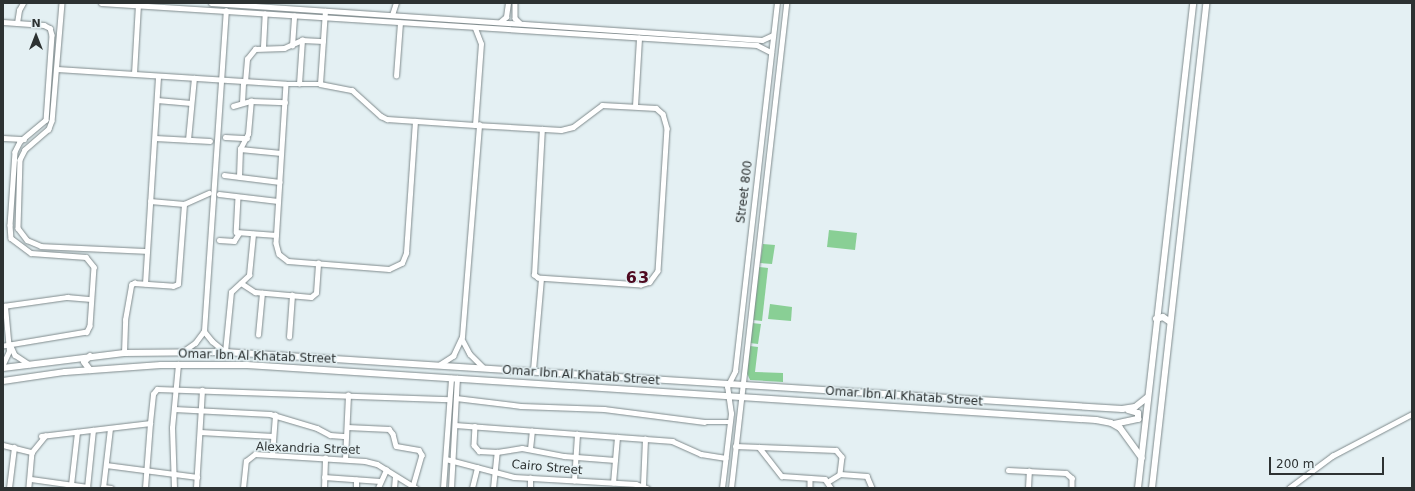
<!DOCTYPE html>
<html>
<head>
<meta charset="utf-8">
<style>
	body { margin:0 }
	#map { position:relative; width:1415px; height:491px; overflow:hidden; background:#e4f0f3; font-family:"DejaVu Sans",sans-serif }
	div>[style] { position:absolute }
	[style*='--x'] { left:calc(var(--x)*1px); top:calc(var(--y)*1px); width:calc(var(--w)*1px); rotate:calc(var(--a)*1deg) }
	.green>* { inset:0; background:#89cf95 }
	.roads { filter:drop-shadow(0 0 1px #7f8a8c) drop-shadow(0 0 1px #7f8a8c) }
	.street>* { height:4.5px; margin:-2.25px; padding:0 2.25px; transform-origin:2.25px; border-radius:2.25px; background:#fff }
	.secondary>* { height:6px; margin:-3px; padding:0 3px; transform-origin:3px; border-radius:3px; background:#fff }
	span { translate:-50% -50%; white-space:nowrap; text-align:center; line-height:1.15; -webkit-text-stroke:3px #e4f0f3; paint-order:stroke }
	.street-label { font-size:12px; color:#2d3232 }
	.district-label { font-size:16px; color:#4f0a20; font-weight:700; letter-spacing:1px }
	.frame { position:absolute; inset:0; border:4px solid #2d3232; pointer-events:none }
	.north { position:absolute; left:16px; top:16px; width:40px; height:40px; -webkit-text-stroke:3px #e4f0f3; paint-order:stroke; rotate:0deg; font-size:11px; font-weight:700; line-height:16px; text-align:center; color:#2d3232 }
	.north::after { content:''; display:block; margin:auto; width:14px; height:18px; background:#2d3232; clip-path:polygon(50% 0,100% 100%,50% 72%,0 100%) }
	.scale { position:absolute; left:1269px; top:457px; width:115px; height:18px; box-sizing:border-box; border:2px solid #2d3232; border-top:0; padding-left:5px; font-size:12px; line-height:14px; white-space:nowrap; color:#2d3232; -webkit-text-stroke:3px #e4f0f3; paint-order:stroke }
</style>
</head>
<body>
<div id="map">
	<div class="green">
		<div style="clip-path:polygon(829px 230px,857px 233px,855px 250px,827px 247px)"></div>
		<div style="clip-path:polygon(763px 244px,775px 245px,772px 264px,760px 263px)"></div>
		<div style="clip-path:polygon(759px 267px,768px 268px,762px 321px,753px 320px)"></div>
		<div style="clip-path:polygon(770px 304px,792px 307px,791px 321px,768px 319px)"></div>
		<div style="clip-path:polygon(752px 323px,761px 324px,758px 344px,750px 343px)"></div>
		<div style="clip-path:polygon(750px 346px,758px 347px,755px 372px,783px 373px,783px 382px,750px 380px,747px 373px)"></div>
	</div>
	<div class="roads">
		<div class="street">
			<div style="--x:62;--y:3;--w:118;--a:94.8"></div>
			<div style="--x:52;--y:121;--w:9;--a:111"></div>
			<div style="--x:49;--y:129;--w:32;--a:139"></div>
			<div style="--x:25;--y:150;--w:11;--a:117"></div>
			<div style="--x:20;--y:160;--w:68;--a:91.7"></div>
			<div style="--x:18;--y:228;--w:15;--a:53"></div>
			<div style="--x:27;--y:240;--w:15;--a:23"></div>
			<div style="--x:41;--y:246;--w:106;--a:2.7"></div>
			<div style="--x:101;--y:3;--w:657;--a:3.66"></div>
			<div style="--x:757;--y:45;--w:16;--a:27"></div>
			<div style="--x:211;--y:3;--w:552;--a:3.84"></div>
			<div style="--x:762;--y:40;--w:12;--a:-24"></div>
			<div style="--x:515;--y:3;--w:15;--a:90"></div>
			<div style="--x:515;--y:18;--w:7;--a:45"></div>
			<div style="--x:392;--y:15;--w:13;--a:-72"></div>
			<div style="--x:3;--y:22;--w:41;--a:4.2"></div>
			<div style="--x:44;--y:25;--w:7;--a:27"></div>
			<div style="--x:50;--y:28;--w:7;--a:74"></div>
			<div style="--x:52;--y:35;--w:85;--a:94"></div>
			<div style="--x:46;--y:120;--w:34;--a:140"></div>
			<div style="--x:20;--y:142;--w:11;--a:117"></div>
			<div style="--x:15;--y:152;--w:73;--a:93.9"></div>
			<div style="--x:10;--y:225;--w:13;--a:86"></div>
			<div style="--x:11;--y:238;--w:25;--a:37"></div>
			<div style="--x:31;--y:253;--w:55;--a:4.2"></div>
			<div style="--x:86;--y:257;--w:13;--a:51"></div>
			<div style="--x:94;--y:267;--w:59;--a:93.9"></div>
			<div style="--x:90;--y:326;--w:7;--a:117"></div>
			<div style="--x:87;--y:332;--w:85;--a:170.5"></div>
			<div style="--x:500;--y:22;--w:8;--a:-40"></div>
			<div style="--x:506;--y:17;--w:14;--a:-82"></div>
			<div style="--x:17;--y:23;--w:13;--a:-81"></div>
			<div style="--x:19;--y:10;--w:8;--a:-60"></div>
			<div style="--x:292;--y:46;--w:30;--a:-86"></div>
			<div style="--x:263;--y:47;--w:33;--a:-87"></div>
			<div style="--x:57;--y:69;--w:229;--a:3.7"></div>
			<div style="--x:286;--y:84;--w:34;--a:0"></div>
			<div style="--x:320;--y:84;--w:33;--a:11"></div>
			<div style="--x:352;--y:90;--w:39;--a:42"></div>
			<div style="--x:381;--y:116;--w:7;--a:27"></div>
			<div style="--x:387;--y:119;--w:88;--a:3.9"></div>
			<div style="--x:475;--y:125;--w:86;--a:3.3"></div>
			<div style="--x:561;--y:130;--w:12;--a:-14"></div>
			<div style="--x:573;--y:127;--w:36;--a:-37"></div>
			<div style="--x:602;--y:105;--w:54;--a:3.2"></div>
			<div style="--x:656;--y:108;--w:9;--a:41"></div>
			<div style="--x:663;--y:114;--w:15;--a:74"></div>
			<div style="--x:667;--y:128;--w:143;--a:93.6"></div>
			<div style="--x:658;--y:271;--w:14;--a:126"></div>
			<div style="--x:650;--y:282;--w:9;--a:162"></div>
			<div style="--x:641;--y:285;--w:103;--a:-176.1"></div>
			<div style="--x:538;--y:278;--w:5;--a:-143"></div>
			<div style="--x:534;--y:275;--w:146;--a:-86.9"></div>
			<div style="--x:134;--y:74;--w:69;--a:-86.7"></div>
			<div style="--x:396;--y:76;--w:53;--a:-85.7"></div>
			<div style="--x:245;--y:82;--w:23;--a:-85"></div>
			<div style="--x:247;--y:59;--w:13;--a:-51"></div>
			<div style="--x:255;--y:49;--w:29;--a:-2"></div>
			<div style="--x:284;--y:48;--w:20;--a:-24"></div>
			<div style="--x:302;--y:40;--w:21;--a:3"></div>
			<div style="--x:286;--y:84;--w:159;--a:93.6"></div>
			<div style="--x:276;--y:243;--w:11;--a:75"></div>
			<div style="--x:279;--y:254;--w:11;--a:38"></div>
			<div style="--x:288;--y:261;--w:101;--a:4.5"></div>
			<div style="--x:389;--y:269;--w:14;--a:-25"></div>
			<div style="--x:402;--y:263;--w:11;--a:-68"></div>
			<div style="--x:406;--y:253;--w:132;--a:-86.1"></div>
			<div style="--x:299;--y:84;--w:44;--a:-86.1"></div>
			<div style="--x:320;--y:84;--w:73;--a:-86.1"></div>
			<div style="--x:157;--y:100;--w:34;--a:5"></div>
			<div style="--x:242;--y:103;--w:21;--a:-87"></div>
			<div style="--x:233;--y:106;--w:19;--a:-16"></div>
			<div style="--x:251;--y:101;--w:34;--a:2"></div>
			<div style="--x:635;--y:106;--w:68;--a:-86.6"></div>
			<div style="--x:475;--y:125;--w:81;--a:-85.8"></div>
			<div style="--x:481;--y:44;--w:17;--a:-111"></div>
			<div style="--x:225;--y:137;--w:22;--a:3"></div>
			<div style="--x:3;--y:138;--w:21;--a:3"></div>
			<div style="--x:155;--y:138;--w:55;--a:3.1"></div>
			<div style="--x:188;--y:140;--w:62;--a:-84.5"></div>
			<div style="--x:240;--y:149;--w:41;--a:5.6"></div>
			<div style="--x:224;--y:175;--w:56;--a:7.1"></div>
			<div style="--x:239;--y:177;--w:28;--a:-88"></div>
			<div style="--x:240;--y:149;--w:17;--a:-62"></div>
			<div style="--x:248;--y:134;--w:33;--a:-85"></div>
			<div style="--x:219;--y:194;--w:59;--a:6.8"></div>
			<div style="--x:238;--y:197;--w:35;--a:93"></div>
			<div style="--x:236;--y:232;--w:40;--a:4.3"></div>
			<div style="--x:150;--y:201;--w:34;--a:5"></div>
			<div style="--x:184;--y:204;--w:27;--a:-24"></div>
			<div style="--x:219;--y:240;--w:15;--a:4"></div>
			<div style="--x:234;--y:241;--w:9;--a:-58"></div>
			<div style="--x:241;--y:283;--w:17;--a:33"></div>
			<div style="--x:255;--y:292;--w:56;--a:5.1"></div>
			<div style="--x:311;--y:297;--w:6;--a:-39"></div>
			<div style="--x:316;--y:293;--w:30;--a:-86"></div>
			<div style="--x:145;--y:284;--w:208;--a:-86.4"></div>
			<div style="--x:3;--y:306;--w:65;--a:-8"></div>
			<div style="--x:67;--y:297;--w:24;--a:5"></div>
			<div style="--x:204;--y:331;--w:13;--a:51"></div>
			<div style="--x:212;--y:341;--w:17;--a:40"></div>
			<div style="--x:225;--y:352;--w:60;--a:-84.3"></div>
			<div style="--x:231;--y:292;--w:25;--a:-43"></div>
			<div style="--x:249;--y:275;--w:41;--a:-84.4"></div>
			<div style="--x:258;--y:335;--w:42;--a:-84.6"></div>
			<div style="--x:289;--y:337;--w:42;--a:-85.9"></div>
			<div style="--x:462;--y:339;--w:17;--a:62"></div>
			<div style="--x:470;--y:354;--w:18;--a:45"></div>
			<div style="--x:10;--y:344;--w:12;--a:66"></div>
			<div style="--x:15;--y:355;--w:17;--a:33"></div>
			<div style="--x:182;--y:352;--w:16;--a:-35"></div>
			<div style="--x:195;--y:343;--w:15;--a:-53"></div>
			<div style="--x:204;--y:331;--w:321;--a:-86.1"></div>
			<div style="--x:124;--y:353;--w:33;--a:-88"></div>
			<div style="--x:125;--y:320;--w:36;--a:-80"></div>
			<div style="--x:131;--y:285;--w:4;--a:-34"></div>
			<div style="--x:134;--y:283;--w:39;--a:4"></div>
			<div style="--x:173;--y:286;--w:5;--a:-22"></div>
			<div style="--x:178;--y:284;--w:80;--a:-85.7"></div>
			<div style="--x:3;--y:364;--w:14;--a:-65"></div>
			<div style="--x:9;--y:351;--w:45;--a:-95.1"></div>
			<div style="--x:439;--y:365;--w:17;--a:-33"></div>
			<div style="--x:453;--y:356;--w:21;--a:-65"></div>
			<div style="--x:462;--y:337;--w:213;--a:-85.4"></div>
			<div style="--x:533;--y:370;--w:91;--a:-85"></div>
			<div style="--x:456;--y:398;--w:65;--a:7"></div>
			<div style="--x:521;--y:406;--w:83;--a:2.1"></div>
			<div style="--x:604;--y:409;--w:101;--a:7.4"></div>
			<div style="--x:704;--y:422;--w:26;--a:0"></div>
			<div style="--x:174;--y:409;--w:96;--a:3"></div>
			<div style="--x:270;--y:414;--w:49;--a:16.6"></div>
			<div style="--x:317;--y:428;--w:15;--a:28"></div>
			<div style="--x:330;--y:435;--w:16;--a:4"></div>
			<div style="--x:455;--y:425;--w:218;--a:4.2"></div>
			<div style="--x:672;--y:441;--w:32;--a:24"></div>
			<div style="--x:701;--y:454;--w:25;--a:9"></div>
			<div style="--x:475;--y:426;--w:19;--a:93"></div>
			<div style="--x:474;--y:445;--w:8;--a:50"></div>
			<div style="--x:479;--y:451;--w:18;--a:3"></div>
			<div style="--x:497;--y:452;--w:25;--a:-9"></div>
			<div style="--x:522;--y:448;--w:43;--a:10.8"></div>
			<div style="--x:564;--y:456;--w:51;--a:4.5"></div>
			<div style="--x:347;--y:427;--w:42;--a:2.7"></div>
			<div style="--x:389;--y:429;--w:6;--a:51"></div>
			<div style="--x:393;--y:434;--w:12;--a:76"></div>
			<div style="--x:396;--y:446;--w:23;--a:10"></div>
			<div style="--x:419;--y:450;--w:6;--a:59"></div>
			<div style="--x:422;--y:455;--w:33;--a:106"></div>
			<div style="--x:200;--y:432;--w:73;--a:3.1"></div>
			<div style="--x:41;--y:436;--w:110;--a:-6.8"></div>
			<div style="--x:3;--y:445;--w:30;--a:14"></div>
			<div style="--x:32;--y:452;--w:36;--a:95"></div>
			<div style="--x:735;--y:446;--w:101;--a:2.3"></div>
			<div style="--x:836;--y:450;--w:9;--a:49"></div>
			<div style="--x:842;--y:457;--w:17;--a:97"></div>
			<div style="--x:759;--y:447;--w:37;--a:52"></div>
			<div style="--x:782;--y:476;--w:43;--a:4"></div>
			<div style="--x:825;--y:479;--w:11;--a:56"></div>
			<div style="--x:530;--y:449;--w:18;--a:-84"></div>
			<div style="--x:32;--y:452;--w:21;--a:-51"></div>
			<div style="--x:272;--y:455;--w:40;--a:-85.7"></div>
			<div style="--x:345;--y:459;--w:64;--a:-87.3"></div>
			<div style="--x:446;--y:459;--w:70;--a:14.8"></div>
			<div style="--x:514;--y:477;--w:122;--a:3.3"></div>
			<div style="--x:636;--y:484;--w:12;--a:20"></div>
			<div style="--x:106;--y:465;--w:92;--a:7.5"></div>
			<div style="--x:1008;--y:470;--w:58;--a:3"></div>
			<div style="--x:1066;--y:473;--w:8;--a:40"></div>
			<div style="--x:1072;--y:478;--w:10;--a:90"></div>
			<div style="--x:324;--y:477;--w:56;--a:4.1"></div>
			<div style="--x:31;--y:479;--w:57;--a:8.1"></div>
			<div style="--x:810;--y:479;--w:9;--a:90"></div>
			<div style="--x:574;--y:481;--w:47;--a:-86.3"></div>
			<div style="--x:829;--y:481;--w:13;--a:-32"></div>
			<div style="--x:840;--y:474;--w:27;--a:4"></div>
			<div style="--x:867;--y:476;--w:13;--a:67"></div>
			<div style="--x:613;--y:483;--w:46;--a:-85"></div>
			<div style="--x:71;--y:485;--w:53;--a:-83.5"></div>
			<div style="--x:643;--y:485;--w:46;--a:-87.5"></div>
			<div style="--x:103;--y:487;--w:8;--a:7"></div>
			<div style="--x:9;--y:488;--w:41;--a:-83"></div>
			<div style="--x:87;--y:488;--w:58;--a:-84.1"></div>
			<div style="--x:103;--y:488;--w:60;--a:-83.3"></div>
			<div style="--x:145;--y:488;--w:65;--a:-85.6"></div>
			<div style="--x:150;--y:423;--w:29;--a:-84"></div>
			<div style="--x:153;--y:394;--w:6;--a:-51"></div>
			<div style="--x:157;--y:389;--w:292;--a:2"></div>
			<div style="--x:174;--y:488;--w:60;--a:-91.9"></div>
			<div style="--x:172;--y:428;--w:64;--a:-84.6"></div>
			<div style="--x:196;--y:488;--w:98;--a:-86.5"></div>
			<div style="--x:243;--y:488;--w:27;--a:-84"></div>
			<div style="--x:246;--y:461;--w:11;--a:-38"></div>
			<div style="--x:255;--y:454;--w:110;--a:3.6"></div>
			<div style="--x:365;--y:461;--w:12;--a:14"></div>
			<div style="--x:377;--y:464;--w:46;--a:31.6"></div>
			<div style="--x:324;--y:488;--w:30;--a:-88"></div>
			<div style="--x:356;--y:488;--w:8;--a:-90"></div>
			<div style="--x:378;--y:488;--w:20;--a:-66"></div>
			<div style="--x:394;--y:488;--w:11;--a:-85"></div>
			<div style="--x:443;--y:488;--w:110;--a:-85.8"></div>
			<div style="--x:451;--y:488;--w:110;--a:-86.9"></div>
			<div style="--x:472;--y:488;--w:21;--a:-76"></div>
			<div style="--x:493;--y:488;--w:36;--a:-84"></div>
			<div style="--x:530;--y:488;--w:10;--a:-90"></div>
			<div style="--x:722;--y:488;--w:75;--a:-83.1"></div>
			<div style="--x:731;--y:414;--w:27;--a:-98"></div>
			<div style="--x:727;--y:387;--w:18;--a:-63"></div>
			<div style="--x:735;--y:371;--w:370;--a:-83.5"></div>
			<div style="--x:731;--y:488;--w:488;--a:-83.5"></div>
			<div style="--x:1028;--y:488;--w:17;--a:-87"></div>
			<div style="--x:1289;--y:488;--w:54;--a:-36.7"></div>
			<div style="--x:1332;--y:456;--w:90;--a:-27.7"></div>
		</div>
		<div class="secondary">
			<div style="--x:1156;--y:319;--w:7;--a:-16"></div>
			<div style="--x:1163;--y:317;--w:7;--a:34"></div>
			<div style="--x:90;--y:356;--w:8;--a:135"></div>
			<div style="--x:84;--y:362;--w:10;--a:53"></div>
			<div style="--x:3;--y:368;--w:122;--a:-7.1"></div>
			<div style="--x:124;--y:353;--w:101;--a:-0.6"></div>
			<div style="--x:225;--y:352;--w:899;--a:3.64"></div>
			<div style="--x:1122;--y:409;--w:13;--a:-9"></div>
			<div style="--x:1135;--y:407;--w:16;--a:-38"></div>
			<div style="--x:3;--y:381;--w:63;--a:-8.3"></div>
			<div style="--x:65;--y:372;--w:96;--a:-4.2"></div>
			<div style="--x:161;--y:365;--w:86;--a:0"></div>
			<div style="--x:247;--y:365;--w:851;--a:3.71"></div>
			<div style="--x:1096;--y:420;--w:15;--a:11"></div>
			<div style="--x:1111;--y:423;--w:10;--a:29"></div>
			<div style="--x:1120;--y:428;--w:37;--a:54"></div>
			<div style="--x:1114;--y:424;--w:25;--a:-12"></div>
			<div style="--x:1138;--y:419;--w:6;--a:-90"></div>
			<div style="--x:1138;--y:413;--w:10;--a:-163"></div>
			<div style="--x:1138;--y:488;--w:488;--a:-83.5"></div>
			<div style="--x:1152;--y:488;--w:488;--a:-83.6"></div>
		</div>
	</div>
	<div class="street-label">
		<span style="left:745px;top:192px;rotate:-83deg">Street 800</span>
		<span style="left:257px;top:357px;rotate:2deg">Omar Ibn Al Khatab Street</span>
		<span style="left:581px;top:376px;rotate:4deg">Omar Ibn Al Khatab Street</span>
		<span style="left:904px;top:397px;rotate:4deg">Omar Ibn Al Khatab Street</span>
		<span style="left:308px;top:449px;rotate:2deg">Alexandria Street</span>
		<span style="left:547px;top:468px;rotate:5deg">Cairo Street</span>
	</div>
	<div class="district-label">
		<span style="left:638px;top:278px">63</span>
	</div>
	<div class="frame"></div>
	<div class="north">N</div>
	<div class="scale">200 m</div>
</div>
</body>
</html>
